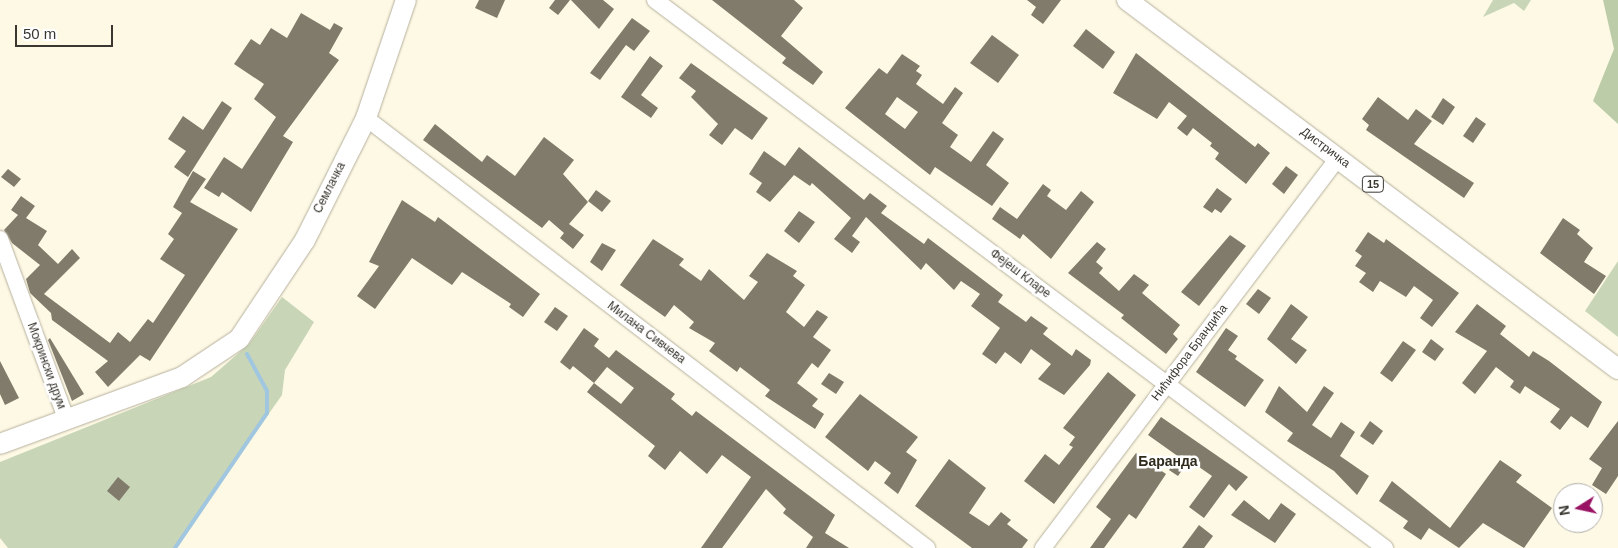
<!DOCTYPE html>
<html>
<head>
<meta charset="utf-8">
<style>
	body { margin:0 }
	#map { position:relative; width:1618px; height:548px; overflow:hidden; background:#fef9e5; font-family:Helvetica,sans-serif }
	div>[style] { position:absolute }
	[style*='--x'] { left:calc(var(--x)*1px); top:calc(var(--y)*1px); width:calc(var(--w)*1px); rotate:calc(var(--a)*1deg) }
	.green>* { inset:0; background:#c8d6b7 }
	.forest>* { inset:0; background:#bccca8 }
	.stream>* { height:4px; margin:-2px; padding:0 2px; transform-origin:2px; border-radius:2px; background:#a1c6df }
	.building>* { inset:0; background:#807b6a }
	.roads { filter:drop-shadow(0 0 1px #b5b09d) drop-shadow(0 0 1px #b5b09d) }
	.minor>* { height:16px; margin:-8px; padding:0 8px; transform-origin:8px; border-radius:8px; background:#fff }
	.major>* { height:20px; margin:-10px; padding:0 10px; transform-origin:10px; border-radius:10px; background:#fff }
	span { translate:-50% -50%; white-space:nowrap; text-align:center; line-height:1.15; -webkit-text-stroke:5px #fff; paint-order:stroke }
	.shield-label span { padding:1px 4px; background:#fff; border:1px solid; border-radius:4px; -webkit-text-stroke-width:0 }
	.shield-label { font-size:11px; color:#393730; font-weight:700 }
	.street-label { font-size:12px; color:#393730 }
	.neighbourhood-label { font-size:14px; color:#2f2a1b; font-weight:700 }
	.north { position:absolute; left:1553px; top:483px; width:50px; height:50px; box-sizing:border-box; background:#fff; border:1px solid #b0afac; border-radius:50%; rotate:260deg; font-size:14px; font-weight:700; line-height:20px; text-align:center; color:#393730 }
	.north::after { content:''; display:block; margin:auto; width:18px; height:22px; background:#9a1264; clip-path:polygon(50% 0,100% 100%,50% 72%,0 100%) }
	.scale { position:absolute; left:15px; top:25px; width:98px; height:22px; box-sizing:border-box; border:2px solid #393730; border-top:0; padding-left:6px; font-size:15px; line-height:18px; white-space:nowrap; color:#393730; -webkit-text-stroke:4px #fff; paint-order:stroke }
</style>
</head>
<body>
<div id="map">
	<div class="green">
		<div style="clip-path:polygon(1493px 0,1531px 0,1524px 11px,1514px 3px,1483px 17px)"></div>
		<div style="clip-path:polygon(1618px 261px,1618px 337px,1585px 311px)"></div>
		<div style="clip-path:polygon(282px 297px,314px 322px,285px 370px,282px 395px,174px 548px,8px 548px,0 538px,0 462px,211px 377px,249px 344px)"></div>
	</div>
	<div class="forest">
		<div style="clip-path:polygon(1603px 0,1618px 0,1618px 124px,1593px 101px,1614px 49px)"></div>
	</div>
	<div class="stream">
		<div style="--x:175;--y:548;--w:163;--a:-55.7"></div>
		<div style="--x:267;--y:413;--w:22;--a:-90"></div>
		<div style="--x:267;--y:391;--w:42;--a:-118.4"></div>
	</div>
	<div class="building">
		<div style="clip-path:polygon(479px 0,505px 0,497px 18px,475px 8px)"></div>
		<div style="clip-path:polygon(555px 0,570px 0,558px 15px,549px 8px)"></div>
		<div style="clip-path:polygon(571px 0,603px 0,614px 9px,599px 29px)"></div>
		<div style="clip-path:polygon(712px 0,794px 0,803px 8px,781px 36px,823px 72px,813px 85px,782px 63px,786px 58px)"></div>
		<div style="clip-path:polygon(1027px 0,1061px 0,1043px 24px,1031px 15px,1036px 7px)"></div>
		<div style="clip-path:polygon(301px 13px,330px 30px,334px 23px,343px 28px,329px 53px,339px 60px,283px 136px,293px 142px,251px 212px,222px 192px,219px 197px,204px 188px,224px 157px,242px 169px,276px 117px,254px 99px,264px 84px,234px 64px,251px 39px,260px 45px,271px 28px,287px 38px)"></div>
		<div style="clip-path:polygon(632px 18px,650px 31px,634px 51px,626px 45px,600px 80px,590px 73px)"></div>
		<div style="clip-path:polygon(1086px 29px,1115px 52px,1103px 69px,1073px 46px)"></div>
		<div style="clip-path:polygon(992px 35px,1019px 55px,998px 83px,970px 63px)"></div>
		<div style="clip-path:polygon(1136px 53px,1255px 147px,1258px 143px,1270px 153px,1246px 184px,1215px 159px,1219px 153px,1210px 146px,1212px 143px,1193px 128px,1187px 136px,1177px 128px,1187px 116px,1169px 102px,1157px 119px,1113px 93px)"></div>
		<div style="clip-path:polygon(evenodd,902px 54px,920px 66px,916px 71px,922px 75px,916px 84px,943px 104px,955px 87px,963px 93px,942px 123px,958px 135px,950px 147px,971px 162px,993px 131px,1004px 139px,986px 165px,1009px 183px,992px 206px,935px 167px,930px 175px,845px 108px,879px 68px,887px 74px,902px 54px,897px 97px,918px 112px,905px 129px,885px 114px,897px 97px)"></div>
		<div style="clip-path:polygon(650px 56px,663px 66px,641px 95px,658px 108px,651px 118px,621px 97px)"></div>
		<div style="clip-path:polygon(691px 63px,768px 118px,752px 140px,735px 128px,722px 145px,709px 135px,718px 124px,691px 97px,696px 91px,679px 78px)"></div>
		<div style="clip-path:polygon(1378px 97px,1408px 120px,1416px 109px,1432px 121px,1414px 144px,1474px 183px,1464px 198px,1366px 130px,1369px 125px,1362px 119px)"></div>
		<div style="clip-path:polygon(1443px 98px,1455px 107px,1443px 125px,1431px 117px)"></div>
		<div style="clip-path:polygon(222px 101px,232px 108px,188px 177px,174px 167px,186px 151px,168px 139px,183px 116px,203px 130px)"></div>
		<div style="clip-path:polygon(1476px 117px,1486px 124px,1473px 143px,1463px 136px)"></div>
		<div style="clip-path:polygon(435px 124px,482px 162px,487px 155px,515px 176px,544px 137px,574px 160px,563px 174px,588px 202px,569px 224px,584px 235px,573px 249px,560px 238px,564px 233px,549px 220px,542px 228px,423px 140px)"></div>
		<div style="clip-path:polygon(799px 147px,864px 200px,870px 193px,887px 206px,881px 213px,924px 244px,928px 238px,1003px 295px,998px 302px,1026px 322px,1031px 316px,1048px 328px,1043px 334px,1072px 356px,1076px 349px,1091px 360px,1090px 365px,1064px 395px,1038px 379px,1051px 364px,1031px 349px,1021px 364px,1005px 352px,996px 364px,982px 354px,1000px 328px,971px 306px,980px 294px,961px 281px,954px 290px,926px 263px,921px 270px,866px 217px,852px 236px,860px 242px,852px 253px,834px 239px,851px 218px,812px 183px,810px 186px,794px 175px,770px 202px,756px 192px,762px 183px,749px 174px,764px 151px,785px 166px)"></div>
		<div style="clip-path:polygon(1286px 166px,1298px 175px,1284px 194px,1272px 184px)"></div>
		<div style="clip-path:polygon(8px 169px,21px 179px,14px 187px,1px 177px)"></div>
		<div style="clip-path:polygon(193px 171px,206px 179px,190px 202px,238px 229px,150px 361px,140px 355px,108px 387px,95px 372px,108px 361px,52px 320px,51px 313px,30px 293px,26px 279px,40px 265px,12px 243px,4px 230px,18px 215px,11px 210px,21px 196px,35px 206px,26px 218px,47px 231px,38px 245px,58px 264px,72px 249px,80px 258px,44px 294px,110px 343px,118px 332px,130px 342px,148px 319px,153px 323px,185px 275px,160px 259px,174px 239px,168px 234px,182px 213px,173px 207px)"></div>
		<div style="clip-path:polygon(1043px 184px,1051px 190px,1047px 196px,1066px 210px,1081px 191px,1094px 202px,1051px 259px,1023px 234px,1020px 239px,992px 219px,1000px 207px,1017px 219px)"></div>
		<div style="clip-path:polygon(1217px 188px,1232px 199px,1221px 213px,1215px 209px,1212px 213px,1203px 207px)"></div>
		<div style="clip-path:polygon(596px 190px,611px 201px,602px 212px,588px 201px)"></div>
		<div style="clip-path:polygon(402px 200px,435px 222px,438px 217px,540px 294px,523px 317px,509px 307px,511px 304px,462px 272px,452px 285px,412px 258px,375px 309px,357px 296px,379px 266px,369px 262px)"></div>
		<div style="clip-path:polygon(799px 211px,815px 222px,799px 243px,784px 231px)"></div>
		<div style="clip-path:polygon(1563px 218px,1580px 230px,1577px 234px,1593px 248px,1584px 262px,1606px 276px,1594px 294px,1540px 253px)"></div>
		<div style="clip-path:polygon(1368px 232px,1384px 243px,1386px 239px,1459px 293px,1432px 327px,1420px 318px,1433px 300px,1414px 286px,1406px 297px,1380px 281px,1373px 292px,1359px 282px,1366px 273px,1355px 266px,1362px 256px,1355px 251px)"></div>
		<div style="clip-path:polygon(1230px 235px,1246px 246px,1199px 306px,1181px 292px)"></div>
		<div style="clip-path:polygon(653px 239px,684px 259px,679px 265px,701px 281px,709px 269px,744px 300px,758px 282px,749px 276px,767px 253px,797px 271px,793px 276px,805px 285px,786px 312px,804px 327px,817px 310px,828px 317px,813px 337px,831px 350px,818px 368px,812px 363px,797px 383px,818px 399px,812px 406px,824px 414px,815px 429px,765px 396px,770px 390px,740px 367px,737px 372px,709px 351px,715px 343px,689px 328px,694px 322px,674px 305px,665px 317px,620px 285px)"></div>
		<div style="clip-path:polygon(1097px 242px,1106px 249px,1096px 262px,1103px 268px,1099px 273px,1119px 291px,1134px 274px,1149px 285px,1142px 293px,1180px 325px,1173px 334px,1178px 339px,1166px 354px,1121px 318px,1124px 315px,1068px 273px)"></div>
		<div style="clip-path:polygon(602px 243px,616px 250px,602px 271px,590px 262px)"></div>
		<div style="clip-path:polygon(1258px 289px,1271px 298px,1259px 314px,1246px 304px)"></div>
		<div style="clip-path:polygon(1291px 304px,1308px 317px,1291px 339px,1307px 350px,1296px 364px,1267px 339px)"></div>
		<div style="clip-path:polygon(1477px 304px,1506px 326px,1500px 334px,1529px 357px,1533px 351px,1549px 361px,1602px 402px,1588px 428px,1571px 416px,1560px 430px,1550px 422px,1560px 409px,1525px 386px,1520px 394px,1510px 387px,1514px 381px,1496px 367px,1475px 394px,1462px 383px,1487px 351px,1455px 332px)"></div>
		<div style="clip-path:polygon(555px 307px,568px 316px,557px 331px,544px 322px)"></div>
		<div style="clip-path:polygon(evenodd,584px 328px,599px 339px,594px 346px,609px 358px,616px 350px,675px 394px,671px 399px,692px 416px,696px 411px,835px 515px,825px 533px,849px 548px,806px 548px,813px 537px,783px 513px,786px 509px,766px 489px,722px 548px,701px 548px,751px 477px,722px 455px,707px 474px,680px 451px,665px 470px,648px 456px,655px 446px,587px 392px,594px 383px,573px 366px,570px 370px,560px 362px,584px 328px,607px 367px,634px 388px,621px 404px,594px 383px,607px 367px)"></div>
		<div style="clip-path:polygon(1226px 328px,1238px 336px,1228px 350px,1237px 356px,1235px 359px,1264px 380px,1245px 407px,1196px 372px)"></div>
		<div style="clip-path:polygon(50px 338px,84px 394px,72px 401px,48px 340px)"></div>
		<div style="clip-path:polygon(1431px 339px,1444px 349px,1435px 361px,1422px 352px)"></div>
		<div style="clip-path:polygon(1403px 341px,1416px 350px,1392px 382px,1380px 373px)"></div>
		<div style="clip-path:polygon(0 361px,19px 398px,5px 405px,0 394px)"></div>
		<div style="clip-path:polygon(1108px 372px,1136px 395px,1054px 504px,1024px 481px,1045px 454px,1059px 465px,1073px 447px,1069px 445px,1075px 437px,1063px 428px)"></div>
		<div style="clip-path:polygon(829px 373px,844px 382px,836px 394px,821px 384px)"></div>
		<div style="clip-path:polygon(1279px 386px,1307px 412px,1324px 386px,1334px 393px,1312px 425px,1331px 438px,1341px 422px,1355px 432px,1340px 456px,1369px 476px,1357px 495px,1334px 471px,1287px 441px,1293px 433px,1265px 412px)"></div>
		<div style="clip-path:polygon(860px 394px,918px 437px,906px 452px,917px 460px,898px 494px,884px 483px,891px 473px,875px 461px,868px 471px,825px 437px)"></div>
		<div style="clip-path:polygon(1161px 417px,1248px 477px,1236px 491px,1229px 484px,1204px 518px,1189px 507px,1212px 476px,1189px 460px,1178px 476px,1169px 470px,1179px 457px,1148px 435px)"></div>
		<div style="clip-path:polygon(1370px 421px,1383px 431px,1373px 445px,1360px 436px)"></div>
		<div style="clip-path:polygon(1618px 421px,1618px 476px,1606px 494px,1592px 485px,1602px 468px,1589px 459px)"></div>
		<div style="clip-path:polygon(1136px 453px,1166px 474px,1136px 519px,1129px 514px,1104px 548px,1090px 548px,1111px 519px,1096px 507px)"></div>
		<div style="clip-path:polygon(949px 459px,986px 488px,969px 513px,989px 526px,1001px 512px,1011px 520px,1007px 524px,1028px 540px,1022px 548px,972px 548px,915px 506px)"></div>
		<div style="clip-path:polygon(1500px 460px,1522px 475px,1516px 482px,1552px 508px,1524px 548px,1483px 523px,1459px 548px,1429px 528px,1421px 540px,1403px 528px,1408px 521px,1379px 501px,1392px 481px,1450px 528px)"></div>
		<div style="clip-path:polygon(118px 477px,130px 487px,119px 501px,107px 491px)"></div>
		<div style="clip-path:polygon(1244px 500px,1269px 520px,1281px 503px,1296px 514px,1275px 543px,1231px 515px)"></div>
		<div style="clip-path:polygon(1199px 525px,1213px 536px,1204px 548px,1182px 548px)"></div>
	</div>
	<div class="roads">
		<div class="minor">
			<div style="--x:655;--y:0;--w:913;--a:36.9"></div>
			<div style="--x:366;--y:118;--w:707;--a:37.47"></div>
			<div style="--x:0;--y:239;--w:194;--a:69.8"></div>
			<div style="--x:1043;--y:548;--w:489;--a:-52.9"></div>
		</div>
		<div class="major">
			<div style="--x:1127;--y:0;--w:614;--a:36.93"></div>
			<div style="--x:0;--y:444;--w:194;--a:-20.2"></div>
			<div style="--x:182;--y:377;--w:69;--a:-33.7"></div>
			<div style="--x:239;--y:339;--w:119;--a:-56.3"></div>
			<div style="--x:305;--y:240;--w:136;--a:-63.4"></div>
			<div style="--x:366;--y:118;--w:125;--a:-71.3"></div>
		</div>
	</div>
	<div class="shield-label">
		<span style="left:1373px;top:184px">15</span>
	</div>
	<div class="street-label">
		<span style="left:1325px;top:148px;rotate:37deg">Дистричка</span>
		<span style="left:330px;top:188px;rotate:-63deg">Семлачка</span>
		<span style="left:1020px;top:274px;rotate:37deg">Фејеш Кларе</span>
		<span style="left:646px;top:333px;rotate:37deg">Милана Сивчева</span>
		<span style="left:1190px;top:353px;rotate:-53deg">Нићифора Брандића</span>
		<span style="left:46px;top:366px;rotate:70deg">Мокрински друм</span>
	</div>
	<div class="neighbourhood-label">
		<span style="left:1168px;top:461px">Баранда</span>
	</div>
	<div class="north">N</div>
	<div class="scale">50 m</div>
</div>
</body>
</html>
